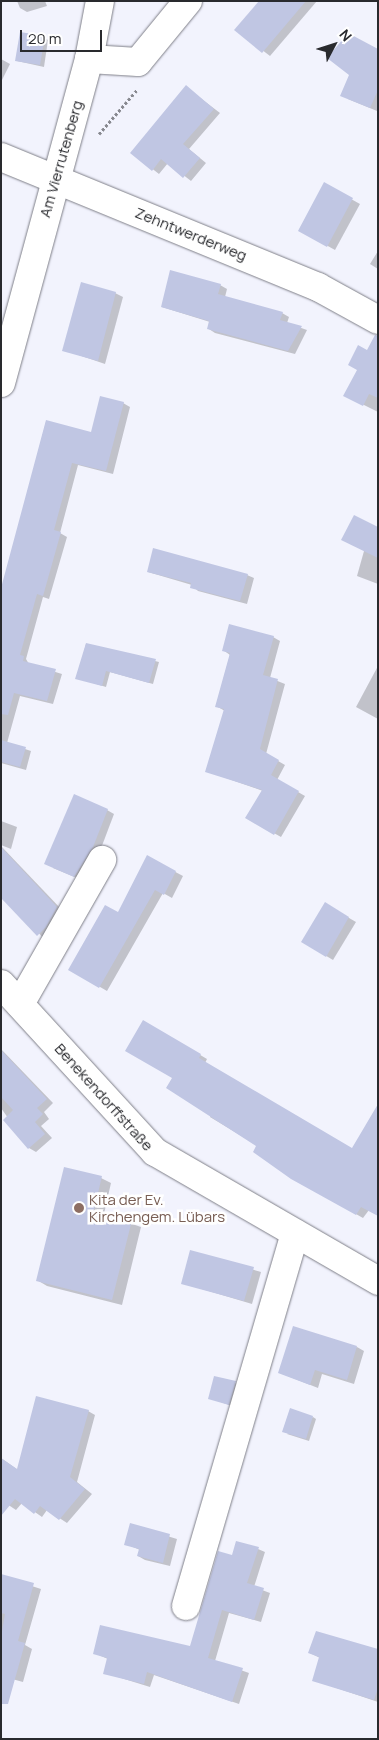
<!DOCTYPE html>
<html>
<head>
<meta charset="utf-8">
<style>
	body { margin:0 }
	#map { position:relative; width:379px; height:1740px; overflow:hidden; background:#f2f3fd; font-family:Manrope,sans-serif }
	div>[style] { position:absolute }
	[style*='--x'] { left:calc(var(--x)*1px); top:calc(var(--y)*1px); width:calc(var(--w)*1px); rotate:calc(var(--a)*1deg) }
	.shadow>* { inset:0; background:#0003 }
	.building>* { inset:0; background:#c0c6e3 }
	.path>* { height:3px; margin-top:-1.5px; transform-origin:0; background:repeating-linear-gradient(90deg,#888990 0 2.5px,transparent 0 5px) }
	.roads { filter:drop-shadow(0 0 1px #7e7f88) drop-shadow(0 0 1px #7e7f88) }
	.minor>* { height:28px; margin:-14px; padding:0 14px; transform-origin:14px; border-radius:14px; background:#fff }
	.dots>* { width:14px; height:14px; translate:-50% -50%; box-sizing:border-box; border:2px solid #fff; border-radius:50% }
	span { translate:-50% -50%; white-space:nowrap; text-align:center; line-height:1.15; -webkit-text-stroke:5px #fff; paint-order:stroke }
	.street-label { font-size:15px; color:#292a2e }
	.education-label { font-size:15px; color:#785e54 }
	.left { translate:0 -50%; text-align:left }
	.frame { position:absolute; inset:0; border:2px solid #292a2e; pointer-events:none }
	.north { position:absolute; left:309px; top:20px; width:50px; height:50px; -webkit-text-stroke:4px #fff; paint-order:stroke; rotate:50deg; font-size:14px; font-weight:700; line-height:20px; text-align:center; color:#292a2e }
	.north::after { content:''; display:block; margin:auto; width:18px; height:22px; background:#292a2e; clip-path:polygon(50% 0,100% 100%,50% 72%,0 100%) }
	.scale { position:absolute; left:20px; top:30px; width:82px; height:22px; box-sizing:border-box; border:2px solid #292a2e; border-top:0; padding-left:6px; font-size:15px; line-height:18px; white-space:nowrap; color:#292a2e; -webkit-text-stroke:4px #fff; paint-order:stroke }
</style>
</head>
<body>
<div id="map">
	<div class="shadow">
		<div style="clip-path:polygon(17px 1px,45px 1px,47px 6px,27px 12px,20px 8px)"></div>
		<div style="clip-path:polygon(260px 1px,317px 1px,270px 56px,236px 30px)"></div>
		<div style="clip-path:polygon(45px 38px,48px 40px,44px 67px,17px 61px)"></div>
		<div style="clip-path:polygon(378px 50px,378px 108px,377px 111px,348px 99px)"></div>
		<div style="clip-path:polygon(1px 59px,10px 64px,1px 82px)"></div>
		<div style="clip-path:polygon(186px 87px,220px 113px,189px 149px,206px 163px,191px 181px,168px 163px,159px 174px,132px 153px)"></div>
		<div style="clip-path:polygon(324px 184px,360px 204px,335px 250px,299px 230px)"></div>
		<div style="clip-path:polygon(378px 251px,378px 269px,370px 264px)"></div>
		<div style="clip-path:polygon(220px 285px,227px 289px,225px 297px,282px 313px,289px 317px,287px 323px,307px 330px,295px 354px,215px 333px,209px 329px,210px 322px,162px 307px)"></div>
		<div style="clip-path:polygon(115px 293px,123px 297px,105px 364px,64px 350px)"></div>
		<div style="clip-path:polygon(378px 357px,378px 412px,352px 399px)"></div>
		<div style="clip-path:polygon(123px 403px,130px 407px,113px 474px,78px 465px,60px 533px,67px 537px,49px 599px,43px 597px,26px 659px,29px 664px,62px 674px,53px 704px,20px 696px,7px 743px,31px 751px,26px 770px,1px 763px,1px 594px,46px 422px,92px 434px)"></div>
		<div style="clip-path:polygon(378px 528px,378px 584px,357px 576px,364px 551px)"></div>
		<div style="clip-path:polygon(148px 572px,247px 575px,254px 578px,247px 604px,198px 591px,192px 585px)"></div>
		<div style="clip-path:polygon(273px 637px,280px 641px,270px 678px,285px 684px,266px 754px,285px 765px,277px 780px,305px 796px,281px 837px,247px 818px,263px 791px,206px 771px,225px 711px,216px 706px,230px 655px,223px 650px)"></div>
		<div style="clip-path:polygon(86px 644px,159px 662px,153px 684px,110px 672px,106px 687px,77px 678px)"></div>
		<div style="clip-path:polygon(378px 666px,378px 719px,356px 707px)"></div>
		<div style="clip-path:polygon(107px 810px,114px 814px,100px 851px,82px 880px,53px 868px)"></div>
		<div style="clip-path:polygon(1px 821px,17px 827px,11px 849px,1px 845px)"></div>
		<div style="clip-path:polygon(1px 846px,63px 911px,43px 938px,1px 888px)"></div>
		<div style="clip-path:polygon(147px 857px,183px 876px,172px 898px,163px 893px,107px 991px,69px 969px,118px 914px)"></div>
		<div style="clip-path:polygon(325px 904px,356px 922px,333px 960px,303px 942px)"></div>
		<div style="clip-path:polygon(143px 1021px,207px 1059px,205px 1063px,369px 1210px,363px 1218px,292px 1178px,258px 1146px,210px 1117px,211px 1114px,173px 1078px)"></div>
		<div style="clip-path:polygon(1px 1049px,53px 1103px,44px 1112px,49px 1119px,41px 1126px,52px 1138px,36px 1152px,29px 1148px,1px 1108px)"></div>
		<div style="clip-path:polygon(101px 1178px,111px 1183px,104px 1214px,141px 1227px,122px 1305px,47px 1286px,37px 1280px)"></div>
		<div style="clip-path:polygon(191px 1251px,261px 1272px,252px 1304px,182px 1283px)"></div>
		<div style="clip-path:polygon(357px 1347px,364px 1351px,354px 1384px,322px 1374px,318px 1388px,280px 1373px)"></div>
		<div style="clip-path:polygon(235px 1383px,239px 1385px,232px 1406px,209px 1398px)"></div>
		<div style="clip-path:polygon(88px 1411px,95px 1415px,77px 1482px,92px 1494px,67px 1523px,47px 1510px,42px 1517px,22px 1503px,16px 1510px,1px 1500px,1px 1458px,18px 1470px)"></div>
		<div style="clip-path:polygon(313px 1417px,316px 1419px,309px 1441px,287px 1434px)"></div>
		<div style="clip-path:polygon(131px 1525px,177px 1539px,170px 1566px,145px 1560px,138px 1556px,140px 1550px,126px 1544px)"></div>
		<div style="clip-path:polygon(258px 1549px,265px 1552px,254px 1587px,270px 1593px,261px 1622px,229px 1613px,215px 1661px,249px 1673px,239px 1704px,154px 1675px,150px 1687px,105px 1673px,108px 1659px,94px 1653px,191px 1648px,233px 1557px)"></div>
		<div style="clip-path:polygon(1px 1576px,41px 1589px,25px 1645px,32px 1649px,23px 1682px,1px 1676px)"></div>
		<div style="clip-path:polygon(378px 1650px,378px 1702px,313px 1680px,320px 1658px,310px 1653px)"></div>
	</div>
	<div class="building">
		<div style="clip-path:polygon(259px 1px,306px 1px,262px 53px,234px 30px)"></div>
		<div style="clip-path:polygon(20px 32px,45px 36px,40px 65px,15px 61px)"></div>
		<div style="clip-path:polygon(348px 33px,378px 49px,378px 90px,370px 108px,340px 96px,349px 75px,327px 58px)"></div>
		<div style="clip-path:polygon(186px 85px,214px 109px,183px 144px,200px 158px,183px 178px,161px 159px,152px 171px,130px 153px)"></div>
		<div style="clip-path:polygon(324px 182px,353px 198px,327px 247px,298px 231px)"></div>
		<div style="clip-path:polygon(170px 270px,221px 284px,218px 294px,283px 312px,280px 320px,302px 326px,288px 351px,207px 329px,209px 321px,161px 307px)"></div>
		<div style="clip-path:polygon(81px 282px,116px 292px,98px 361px,62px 351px)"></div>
		<div style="clip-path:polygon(375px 335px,378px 336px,378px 398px,369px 394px,363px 406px,343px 396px,357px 370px,348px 365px,358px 345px,367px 350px)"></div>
		<div style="clip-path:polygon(100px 396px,124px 402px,106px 471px,72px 463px,54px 530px,61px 532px,43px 596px,37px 594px,20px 655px,24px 656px,23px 661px,56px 669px,47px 701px,14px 693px,8px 715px,1px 714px,1px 588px,46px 420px,91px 432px)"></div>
		<div style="clip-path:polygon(354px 515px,378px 527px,378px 558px,341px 540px)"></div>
		<div style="clip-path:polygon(153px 548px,248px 574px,240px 601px,190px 588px,191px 583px,147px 572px)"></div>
		<div style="clip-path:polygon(229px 624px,274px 636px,263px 675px,278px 679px,260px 749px,279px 760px,271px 775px,299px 791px,274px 835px,245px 818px,262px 790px,205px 772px,224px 709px,215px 707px,230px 653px,222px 651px)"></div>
		<div style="clip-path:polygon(86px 643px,156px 659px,149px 683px,106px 671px,102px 686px,75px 679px)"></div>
		<div style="clip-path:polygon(1px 740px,26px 747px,20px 767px,1px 762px)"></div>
		<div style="clip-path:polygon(74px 794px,108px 809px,93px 847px,74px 877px,44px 864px)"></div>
		<div style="clip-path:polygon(1px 847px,57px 907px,46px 927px,37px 936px,1px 898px)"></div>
		<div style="clip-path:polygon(147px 855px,176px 871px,164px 895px,155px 890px,99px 988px,68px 970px,105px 905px,118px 912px)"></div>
		<div style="clip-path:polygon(325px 902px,349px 917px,326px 957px,301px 942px)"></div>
		<div style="clip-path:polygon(143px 1020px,201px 1054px,199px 1058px,352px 1148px,378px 1104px,378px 1216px,361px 1207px,356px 1215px,291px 1179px,253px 1152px,256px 1146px,166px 1088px,172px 1078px,125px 1051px)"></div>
		<div style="clip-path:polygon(1px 1050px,47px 1099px,37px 1108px,43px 1114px,35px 1122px,45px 1134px,28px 1149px,3px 1120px,13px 1110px,1px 1097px)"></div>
		<div style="clip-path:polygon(64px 1167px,102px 1176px,94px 1210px,132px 1220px,112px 1300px,36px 1281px)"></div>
		<div style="clip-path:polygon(190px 1250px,254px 1267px,244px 1301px,181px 1284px)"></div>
		<div style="clip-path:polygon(293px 1326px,357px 1346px,347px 1380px,315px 1370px,310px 1385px,278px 1373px)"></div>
		<div style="clip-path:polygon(214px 1376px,236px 1381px,229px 1405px,208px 1399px)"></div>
		<div style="clip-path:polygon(36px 1396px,89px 1410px,70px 1477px,85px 1489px,59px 1520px,40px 1506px,34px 1514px,15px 1499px,1px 1516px,1px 1458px,17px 1469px)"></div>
		<div style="clip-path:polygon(290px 1408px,313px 1416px,306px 1439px,282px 1432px)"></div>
		<div style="clip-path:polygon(130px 1523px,170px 1534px,163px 1563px,137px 1556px,139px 1549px,124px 1545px)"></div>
		<div style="clip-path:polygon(236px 1541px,259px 1547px,247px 1583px,264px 1588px,254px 1620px,222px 1610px,208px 1658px,243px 1668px,232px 1702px,147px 1672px,144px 1684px,103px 1674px,107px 1658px,93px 1654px,100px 1625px,190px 1646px,218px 1551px,232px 1555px)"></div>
		<div style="clip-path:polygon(1px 1574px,34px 1583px,18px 1641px,25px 1643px,8px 1704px,1px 1704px,1px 1637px,5px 1614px,1px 1613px)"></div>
		<div style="clip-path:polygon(316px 1631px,378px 1649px,378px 1688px,374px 1700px,312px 1681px,319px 1657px,308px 1653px)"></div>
	</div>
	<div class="path">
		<div style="--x:99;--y:134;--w:58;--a:-49.2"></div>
	</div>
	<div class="roads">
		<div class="minor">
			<div style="--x:89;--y:59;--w:49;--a:3.5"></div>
			<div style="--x:138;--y:62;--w:79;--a:-50.7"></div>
			<div style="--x:1;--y:157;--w:343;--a:22.3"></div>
			<div style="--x:318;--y:287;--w:68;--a:28.8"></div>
			<div style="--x:1;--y:383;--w:336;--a:-74.8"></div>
			<div style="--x:89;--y:59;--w:59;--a:-79.3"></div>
			<div style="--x:1;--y:984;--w:228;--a:47.5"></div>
			<div style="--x:155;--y:1152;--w:258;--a:30"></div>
			<div style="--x:20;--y:1004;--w:166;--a:-60.3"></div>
			<div style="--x:186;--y:1606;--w:388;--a:-73.7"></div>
		</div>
	</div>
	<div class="dots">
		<div style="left:79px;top:1208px;background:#8d6e63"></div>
	</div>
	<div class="street-label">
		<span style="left:61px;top:159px;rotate:-74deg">Am Vierrutenberg</span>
		<span style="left:191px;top:234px;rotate:22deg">Zehntwerderweg</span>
		<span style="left:104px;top:1097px;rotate:48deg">Benekendorffstraße</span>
	</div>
	<div class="education-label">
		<span class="left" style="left:89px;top:1208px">Kita der Ev.<br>Kirchengem. Lübars</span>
	</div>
	<div class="frame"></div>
	<div class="north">N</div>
	<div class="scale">20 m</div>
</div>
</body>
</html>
